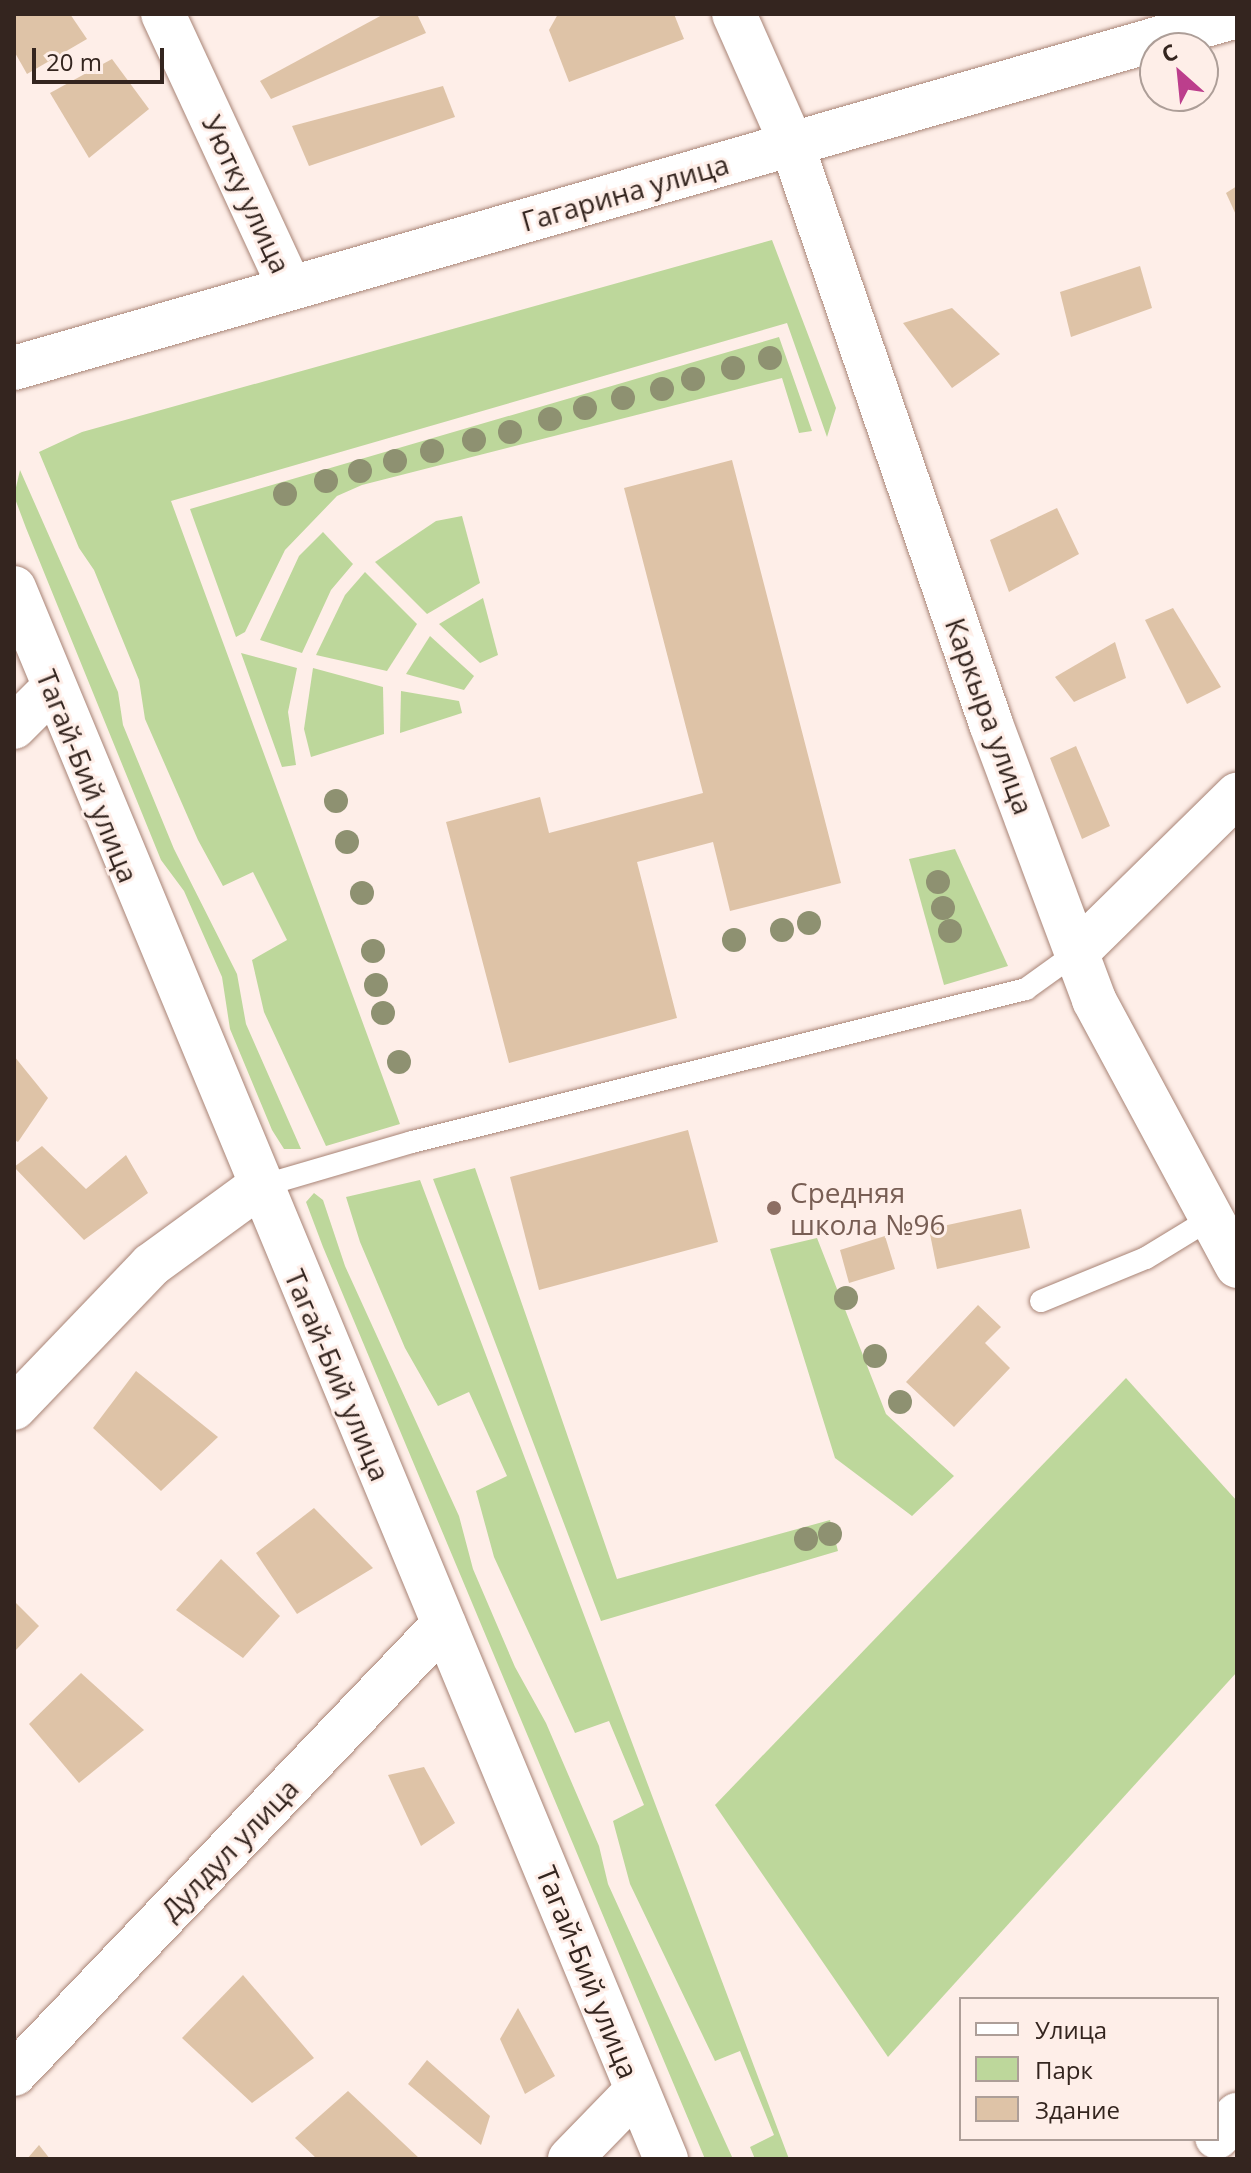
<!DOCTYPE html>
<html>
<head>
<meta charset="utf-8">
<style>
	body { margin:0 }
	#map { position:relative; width:1251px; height:2173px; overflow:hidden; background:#feeee8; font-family:"Open Sans",sans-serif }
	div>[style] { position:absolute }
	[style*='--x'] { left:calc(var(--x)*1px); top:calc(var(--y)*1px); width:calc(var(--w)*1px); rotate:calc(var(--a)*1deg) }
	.green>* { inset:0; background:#bdd79b }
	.building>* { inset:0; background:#dec3a7 }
	.roads { filter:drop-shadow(0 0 2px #a88476) drop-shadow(0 0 2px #a88476) }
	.lane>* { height:22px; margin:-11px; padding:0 11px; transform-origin:11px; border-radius:11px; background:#fff }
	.street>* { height:44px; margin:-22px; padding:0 22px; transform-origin:22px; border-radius:22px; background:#fff }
	.secondary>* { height:44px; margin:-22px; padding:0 22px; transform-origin:22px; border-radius:22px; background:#fff }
	.trees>* { width:24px; height:24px; margin:-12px; border-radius:50%; background:#8e9171 }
	.dots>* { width:22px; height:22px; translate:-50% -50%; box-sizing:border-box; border:4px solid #feeee8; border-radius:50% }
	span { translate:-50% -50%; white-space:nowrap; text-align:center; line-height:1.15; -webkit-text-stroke:6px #feeee8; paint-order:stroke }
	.street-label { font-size:28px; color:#34251f }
	.education-label { font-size:28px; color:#785e54 }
	.left { translate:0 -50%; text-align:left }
	.frame { position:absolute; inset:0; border:16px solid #34251f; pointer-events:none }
	.legend { position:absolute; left:959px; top:1997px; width:260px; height:144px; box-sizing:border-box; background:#feeee8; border:2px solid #ad9e98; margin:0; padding:10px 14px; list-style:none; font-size:24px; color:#34251f }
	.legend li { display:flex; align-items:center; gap:16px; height:40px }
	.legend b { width:40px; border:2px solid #ad9e98 }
	.north { position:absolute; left:1139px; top:32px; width:80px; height:80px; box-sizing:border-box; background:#feeee8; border:2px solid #ad9e98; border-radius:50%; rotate:333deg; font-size:22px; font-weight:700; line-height:32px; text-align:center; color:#34251f }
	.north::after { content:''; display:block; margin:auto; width:28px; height:36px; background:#bc3e8c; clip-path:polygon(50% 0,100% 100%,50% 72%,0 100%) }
	.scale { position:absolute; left:32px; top:48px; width:132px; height:36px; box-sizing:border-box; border:4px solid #34251f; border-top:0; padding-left:10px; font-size:24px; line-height:28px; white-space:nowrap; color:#34251f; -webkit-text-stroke:6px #feeee8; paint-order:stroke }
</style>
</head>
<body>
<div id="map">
	<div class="green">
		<div style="clip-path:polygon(772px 240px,836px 408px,827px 437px,787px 323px,171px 501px,400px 1124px,326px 1146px,264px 1012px,252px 960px,287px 940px,253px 872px,223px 886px,198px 840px,145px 719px,139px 680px,94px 570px,79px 548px,39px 452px,82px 432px)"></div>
		<div style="clip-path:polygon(779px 337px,812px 431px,799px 433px,782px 378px,362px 485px,337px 496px,285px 550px,245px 632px,236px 637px,190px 509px)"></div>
		<div style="clip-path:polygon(20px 470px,118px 692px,123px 725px,174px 849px,237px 974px,246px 1024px,301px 1149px,284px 1149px,272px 1130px,230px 1029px,222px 977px,184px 891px,161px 860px,26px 528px,14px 496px)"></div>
		<div style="clip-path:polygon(462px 516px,480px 583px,427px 614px,375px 562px,436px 521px)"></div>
		<div style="clip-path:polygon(323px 532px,353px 564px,331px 590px,302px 653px,260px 640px,299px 556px)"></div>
		<div style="clip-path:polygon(365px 572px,417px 624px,387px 671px,316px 655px,345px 595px)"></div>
		<div style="clip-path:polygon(483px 598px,498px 655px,480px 663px,439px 624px)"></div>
		<div style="clip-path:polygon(430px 636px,474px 676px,464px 690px,406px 674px)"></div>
		<div style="clip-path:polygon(241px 653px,297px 668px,288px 712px,296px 765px,282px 767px)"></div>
		<div style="clip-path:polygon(313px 668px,383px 687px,384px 734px,311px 757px,304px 729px)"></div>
		<div style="clip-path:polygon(401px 691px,459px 701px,462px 713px,400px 733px)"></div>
		<div style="clip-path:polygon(955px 849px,1008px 966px,944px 985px,909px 859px)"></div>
		<div style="clip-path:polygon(475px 1168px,617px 1579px,830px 1520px,838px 1551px,601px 1621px,433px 1179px)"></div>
		<div style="clip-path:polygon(420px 1180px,789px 2159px,755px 2159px,750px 2147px,774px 2135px,740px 2051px,715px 2061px,630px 1884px,613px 1821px,644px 1805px,609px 1721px,575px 1733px,494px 1557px,476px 1491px,507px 1476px,469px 1392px,438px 1406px,405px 1348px,360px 1242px,346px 1197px)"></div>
		<div style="clip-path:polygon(314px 1193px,323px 1200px,345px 1266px,459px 1516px,473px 1569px,515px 1667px,546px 1723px,599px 1846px,608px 1884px,733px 2159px,705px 2159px,323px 1247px,306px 1202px)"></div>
		<div style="clip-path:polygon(817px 1238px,886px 1414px,954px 1476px,912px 1516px,835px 1458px,770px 1249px)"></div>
		<div style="clip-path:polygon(1126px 1378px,1237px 1501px,1237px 1672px,888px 2057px,715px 1805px)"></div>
	</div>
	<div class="building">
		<div style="clip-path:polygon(14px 14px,70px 14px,87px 39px,27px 74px,14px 51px)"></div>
		<div style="clip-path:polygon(384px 14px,417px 14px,426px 33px,271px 99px,260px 81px)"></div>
		<div style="clip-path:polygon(558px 14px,674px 14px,684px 39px,569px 82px,549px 30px)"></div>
		<div style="clip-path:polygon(112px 59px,149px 109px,89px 158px,50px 93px)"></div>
		<div style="clip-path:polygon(443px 86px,455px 117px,309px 166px,292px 126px)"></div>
		<div style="clip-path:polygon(1237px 186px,1237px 217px,1226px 193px)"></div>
		<div style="clip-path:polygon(1140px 266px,1152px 308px,1071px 337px,1060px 292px)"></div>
		<div style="clip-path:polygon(952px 308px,1000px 354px,952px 388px,903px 323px)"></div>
		<div style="clip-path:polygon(732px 460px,841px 883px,730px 911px,713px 842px,637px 862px,677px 1018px,509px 1063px,446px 822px,540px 797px,549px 833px,703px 793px,624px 488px)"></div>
		<div style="clip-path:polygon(1057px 508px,1079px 554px,1009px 592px,990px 540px)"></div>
		<div style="clip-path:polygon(1173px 608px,1221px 687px,1187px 704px,1145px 620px)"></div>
		<div style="clip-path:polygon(1115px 642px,1126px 678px,1074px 702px,1055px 677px)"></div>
		<div style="clip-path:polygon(1076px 746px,1110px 826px,1082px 839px,1050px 758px)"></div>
		<div style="clip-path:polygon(14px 1056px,48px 1098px,18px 1142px,14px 1140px)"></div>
		<div style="clip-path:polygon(688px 1130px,718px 1242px,539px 1290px,510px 1177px)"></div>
		<div style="clip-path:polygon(42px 1146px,86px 1189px,126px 1155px,148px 1193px,84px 1240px,14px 1167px)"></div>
		<div style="clip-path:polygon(1021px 1209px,1030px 1248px,937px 1269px,929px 1229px)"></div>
		<div style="clip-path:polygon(885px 1236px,895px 1269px,849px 1283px,840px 1250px)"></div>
		<div style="clip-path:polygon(978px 1305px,1001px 1327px,985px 1343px,1010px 1368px,954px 1427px,906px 1382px)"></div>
		<div style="clip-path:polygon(136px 1371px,218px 1437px,161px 1491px,93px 1428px)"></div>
		<div style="clip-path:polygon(314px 1508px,373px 1568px,297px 1614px,256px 1553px)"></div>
		<div style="clip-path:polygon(221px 1559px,280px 1616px,243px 1658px,176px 1610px)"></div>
		<div style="clip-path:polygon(14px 1601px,39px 1626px,14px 1652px)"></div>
		<div style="clip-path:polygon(81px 1673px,144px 1730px,79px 1783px,29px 1724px)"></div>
		<div style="clip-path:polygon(424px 1767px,455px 1823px,421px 1846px,388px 1775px)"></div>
		<div style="clip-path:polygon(243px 1975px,314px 2058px,252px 2103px,182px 2038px)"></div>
		<div style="clip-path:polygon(518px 2008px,555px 2076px,525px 2094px,500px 2039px)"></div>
		<div style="clip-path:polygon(427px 2060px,490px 2116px,481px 2145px,408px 2084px)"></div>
		<div style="clip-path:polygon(348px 2091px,420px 2159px,317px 2159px,295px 2138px)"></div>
		<div style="clip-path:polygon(39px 2145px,50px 2159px,27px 2159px)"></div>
	</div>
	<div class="roads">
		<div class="lane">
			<div style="--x:258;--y:1187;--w:160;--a:-16.3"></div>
			<div style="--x:412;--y:1142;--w:633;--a:-13.99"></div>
			<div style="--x:1026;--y:989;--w:62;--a:-35.8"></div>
			<div style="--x:1041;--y:1301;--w:113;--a:-22.3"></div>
			<div style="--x:1146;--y:1258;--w:75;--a:-31.4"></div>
		</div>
		<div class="street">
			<div style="--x:163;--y:14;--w:301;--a:65.1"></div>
			<div style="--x:734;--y:14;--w:143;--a:66.1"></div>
			<div style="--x:792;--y:145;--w:612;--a:71.03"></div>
			<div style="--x:991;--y:724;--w:295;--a:69.5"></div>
			<div style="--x:1094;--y:1000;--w:302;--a:61.7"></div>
			<div style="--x:14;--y:727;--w:54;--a:-45"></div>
			<div style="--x:1076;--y:953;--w:226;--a:-44.5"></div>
			<div style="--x:14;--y:1408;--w:198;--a:-46.2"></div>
			<div style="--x:151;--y:1265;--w:132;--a:-36.1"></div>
			<div style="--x:14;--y:2074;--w:622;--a:-46.3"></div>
			<div style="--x:1217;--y:2137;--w:30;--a:-48"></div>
			<div style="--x:570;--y:2159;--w:96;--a:-45.8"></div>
		</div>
		<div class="secondary">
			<div style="--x:14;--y:368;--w:1273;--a:-16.06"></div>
			<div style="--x:14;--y:588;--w:1701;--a:67.46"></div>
		</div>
	</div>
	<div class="trees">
		<div style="left:770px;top:358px"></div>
		<div style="left:733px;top:368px"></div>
		<div style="left:693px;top:379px"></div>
		<div style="left:662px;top:389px"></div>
		<div style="left:623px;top:398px"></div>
		<div style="left:585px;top:408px"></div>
		<div style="left:550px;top:419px"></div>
		<div style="left:510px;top:432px"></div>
		<div style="left:474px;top:440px"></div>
		<div style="left:432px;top:451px"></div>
		<div style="left:395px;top:461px"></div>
		<div style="left:360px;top:471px"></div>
		<div style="left:326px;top:481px"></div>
		<div style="left:285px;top:494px"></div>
		<div style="left:336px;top:801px"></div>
		<div style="left:347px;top:842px"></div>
		<div style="left:938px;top:882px"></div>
		<div style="left:362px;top:893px"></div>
		<div style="left:943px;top:908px"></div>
		<div style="left:809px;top:923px"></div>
		<div style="left:782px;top:930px"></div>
		<div style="left:950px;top:931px"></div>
		<div style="left:734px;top:940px"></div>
		<div style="left:373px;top:951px"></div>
		<div style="left:376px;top:985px"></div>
		<div style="left:383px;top:1013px"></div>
		<div style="left:399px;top:1062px"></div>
		<div style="left:846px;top:1298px"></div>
		<div style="left:875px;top:1356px"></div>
		<div style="left:900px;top:1402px"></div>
		<div style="left:830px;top:1534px"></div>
		<div style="left:806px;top:1539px"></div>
	</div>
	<div class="dots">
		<div style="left:774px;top:1208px;background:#8d6e63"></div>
	</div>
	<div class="street-label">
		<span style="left:625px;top:192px;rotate:-16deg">Гагарина улица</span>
		<span style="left:247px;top:194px;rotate:65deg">Уютку улица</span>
		<span style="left:990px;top:716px;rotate:70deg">Каркыра улица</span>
		<span style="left:88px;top:776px;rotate:68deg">Тагай-Бий улица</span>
		<span style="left:338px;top:1375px;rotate:67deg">Тагай-Бий улица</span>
		<span style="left:229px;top:1849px;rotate:-46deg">Дулдул улица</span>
		<span style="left:588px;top:1972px;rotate:68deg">Тагай-Бий улица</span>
	</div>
	<div class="education-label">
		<span class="left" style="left:790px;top:1208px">Средняя<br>школа №96</span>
	</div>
	<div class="frame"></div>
	<ul class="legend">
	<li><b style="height:10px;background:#fff"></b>Улица</li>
	<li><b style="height:22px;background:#bdd79b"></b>Парк</li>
	<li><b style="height:22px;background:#dec3a7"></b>Здание</li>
	</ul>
	<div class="north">С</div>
	<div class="scale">20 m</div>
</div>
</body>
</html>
